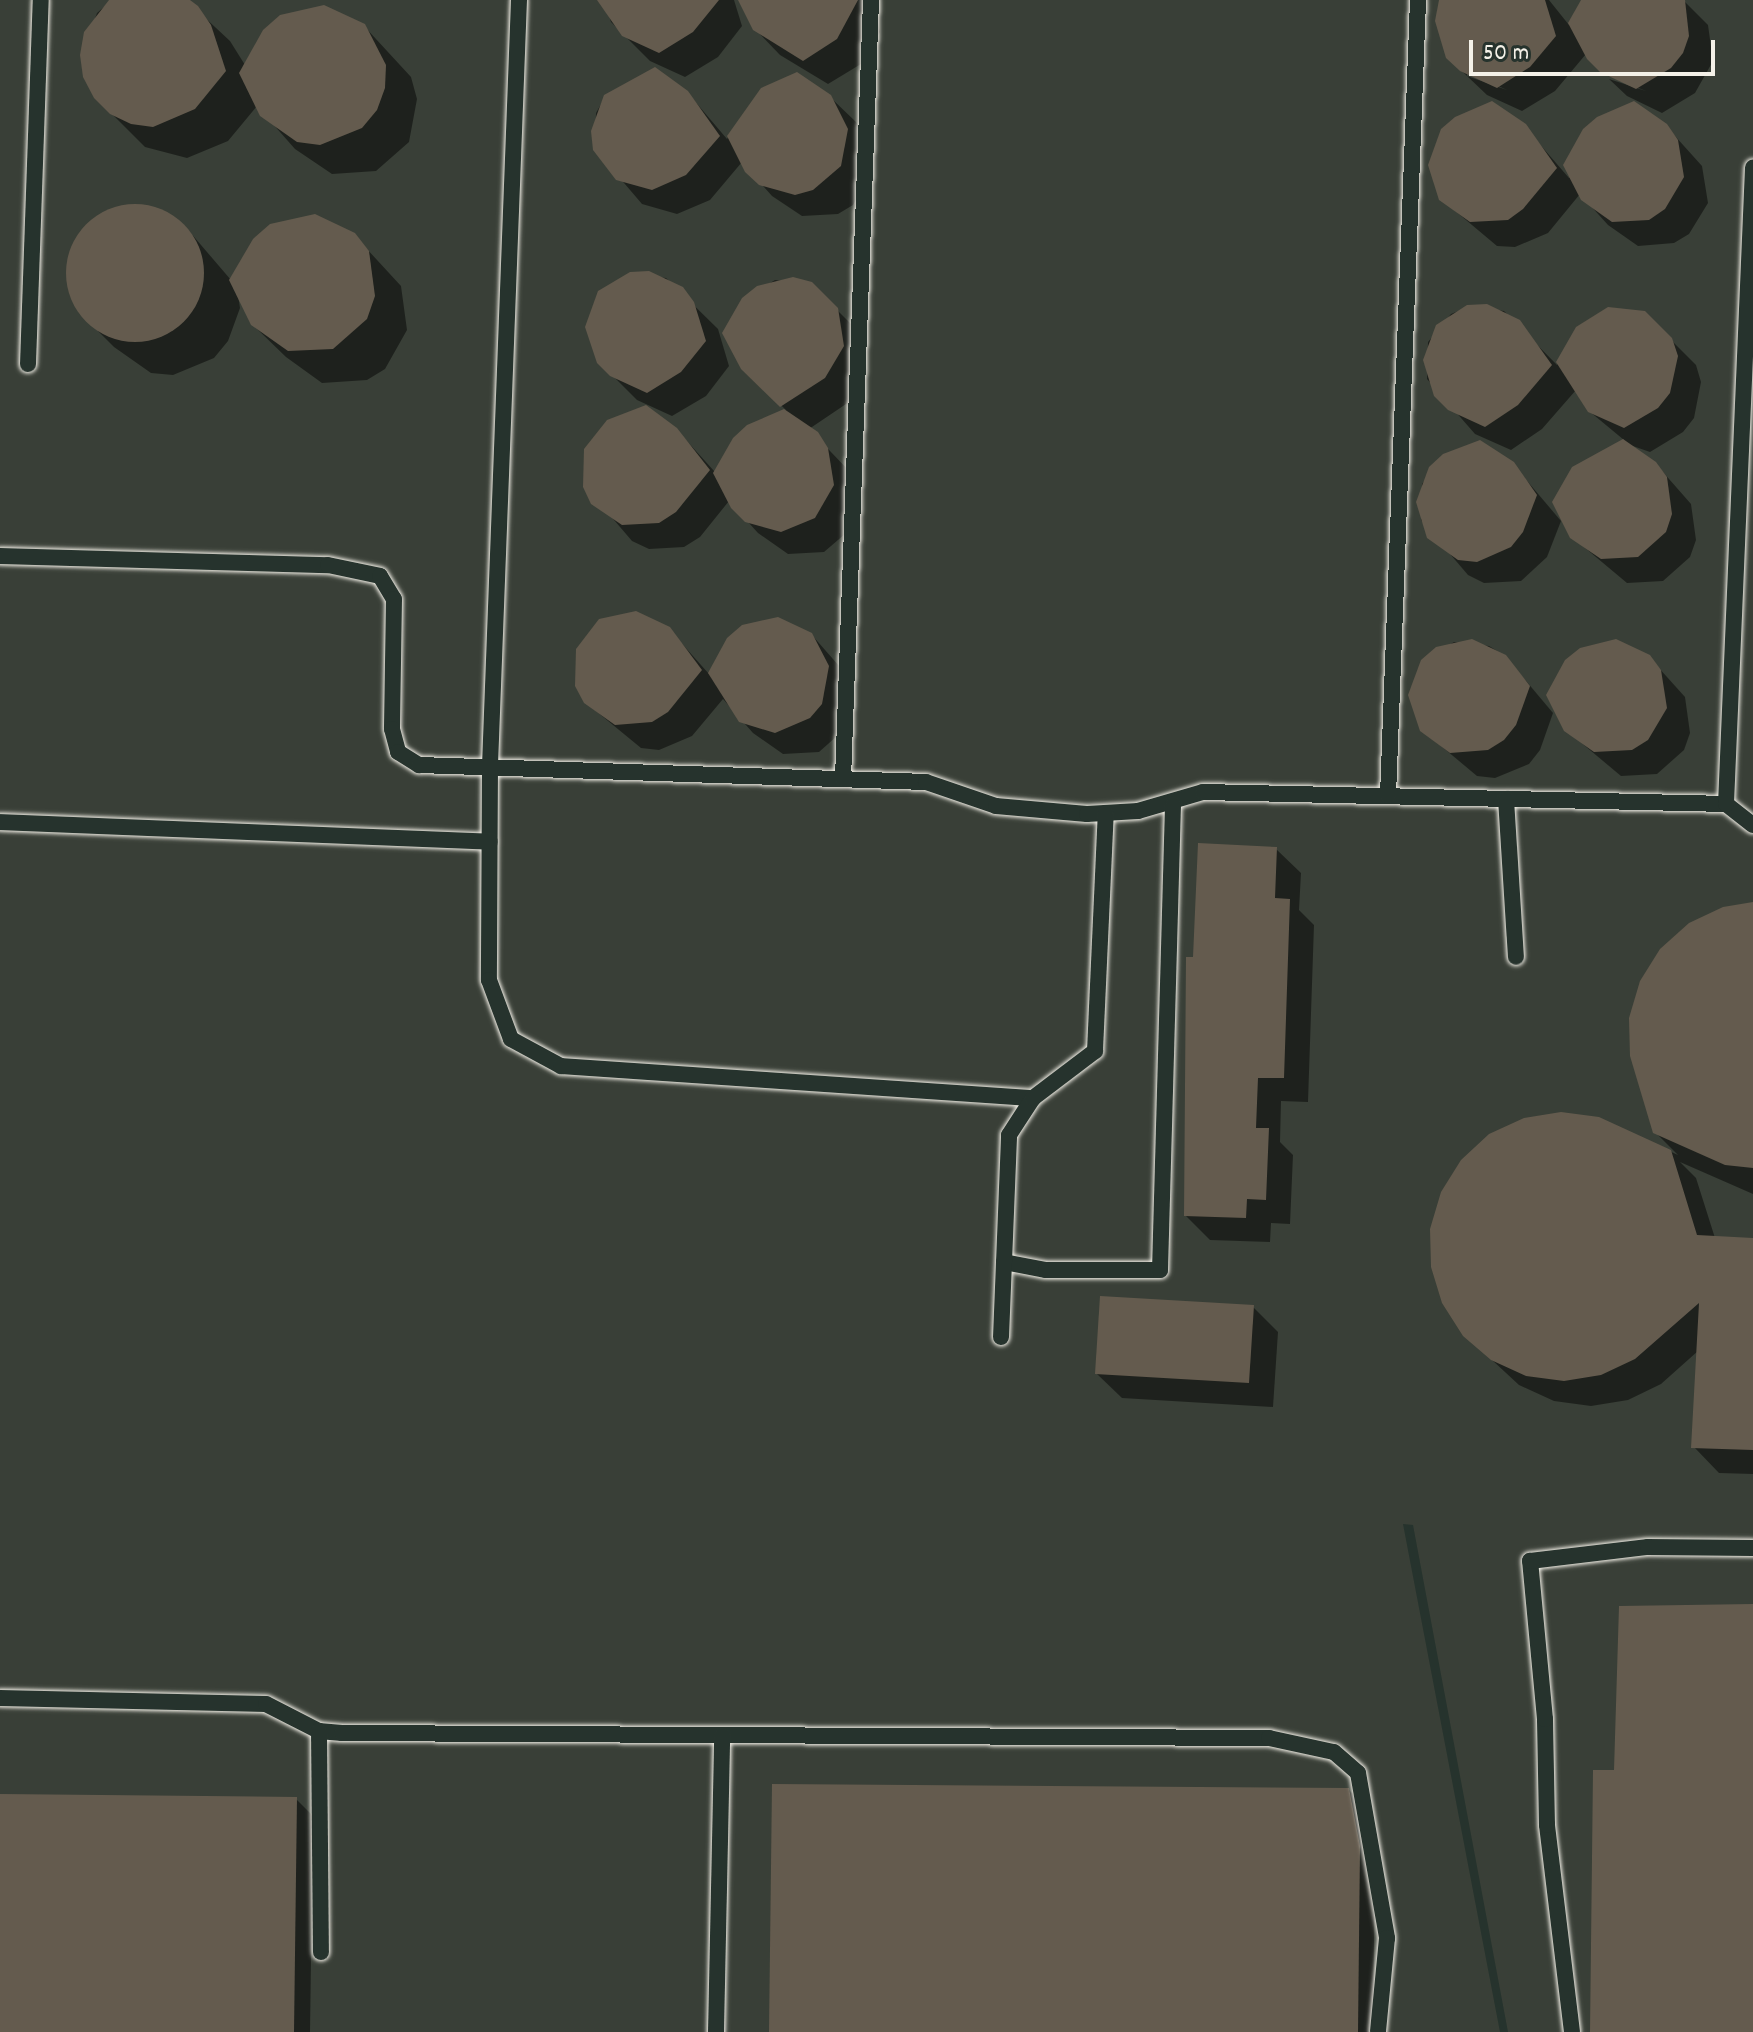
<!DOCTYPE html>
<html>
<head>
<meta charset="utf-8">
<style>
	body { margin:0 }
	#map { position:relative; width:1753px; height:2032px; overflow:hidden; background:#26332d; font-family:Dekko,sans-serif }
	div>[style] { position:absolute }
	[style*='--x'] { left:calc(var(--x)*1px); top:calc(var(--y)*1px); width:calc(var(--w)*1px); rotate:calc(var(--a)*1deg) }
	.built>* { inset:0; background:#393f37 }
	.shadow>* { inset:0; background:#0007 }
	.building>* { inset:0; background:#645b4e }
	.round { border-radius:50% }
	.roads { filter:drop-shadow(0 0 2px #f4f1e8) drop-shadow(0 0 2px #f4f1e8) }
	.service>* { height:16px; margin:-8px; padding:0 8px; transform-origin:8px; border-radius:8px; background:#26332d }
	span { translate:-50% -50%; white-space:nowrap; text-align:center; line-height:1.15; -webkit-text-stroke:6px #26332d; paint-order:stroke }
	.scale { position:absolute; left:1469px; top:40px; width:246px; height:36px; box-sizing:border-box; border:4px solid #f4f1e8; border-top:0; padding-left:10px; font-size:24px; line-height:28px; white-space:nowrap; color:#f4f1e8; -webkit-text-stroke:6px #26332d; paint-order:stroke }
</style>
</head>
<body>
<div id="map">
	<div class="built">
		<div style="clip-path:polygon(0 0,1753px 0,1753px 2032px,1508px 2032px,1413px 1525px,1403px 1524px,1500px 2032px,0 2032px)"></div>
	</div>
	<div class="shadow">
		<div style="clip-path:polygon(112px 0,186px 0,230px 41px,245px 65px,364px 26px,411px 77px,417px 99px,409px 142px,376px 171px,332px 174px,295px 149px,257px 106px,228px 141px,187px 158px,145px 147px,111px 113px,82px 55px,97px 13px)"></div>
		<div style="clip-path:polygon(604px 0,734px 0,742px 26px,718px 57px,685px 77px,650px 61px,611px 22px)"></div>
		<div style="clip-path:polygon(740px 0,873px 0,880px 32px,861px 64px,828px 84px,780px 55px,755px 29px)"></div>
		<div style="clip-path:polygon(1445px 0,1549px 0,1569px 25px,1584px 0,1683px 0,1708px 25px,1713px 61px,1695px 93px,1662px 113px,1627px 96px,1609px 79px,1646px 91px,1606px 75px,1586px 54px,1555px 91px,1522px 111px,1487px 95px,1467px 76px,1507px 90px,1467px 72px,1467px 76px,1448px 57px)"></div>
		<div style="clip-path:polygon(762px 89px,830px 97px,856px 122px,866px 137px,871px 173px,853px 205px,838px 214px,802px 216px,772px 196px,742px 162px,710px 200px,677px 214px,642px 204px,595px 149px,596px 113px,605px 97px,687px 92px,727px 139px)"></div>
		<div style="clip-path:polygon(1524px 126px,1569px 178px,1666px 126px,1702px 166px,1708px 203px,1689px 234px,1674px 243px,1638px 246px,1608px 225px,1580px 194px,1548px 233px,1515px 247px,1497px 246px,1441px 199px)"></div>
		<div style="clip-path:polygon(143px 205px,183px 224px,231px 280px,354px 235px,401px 286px,407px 330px,385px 369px,367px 380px,322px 383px,286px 357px,252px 324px,238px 295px,240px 308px,228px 341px,214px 358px,173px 375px,151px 373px,114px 347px,81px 314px,68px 271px,83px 230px,121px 206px)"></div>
		<div style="clip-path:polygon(631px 274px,666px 278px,718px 329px,729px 366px,706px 396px,672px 416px,637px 400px,599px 362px)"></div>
		<div style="clip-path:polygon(775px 280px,811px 284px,862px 335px,867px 371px,861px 388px,849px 402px,809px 429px,852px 474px,852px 528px,824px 552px,788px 554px,758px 533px,729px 501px,700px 537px,684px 547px,649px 549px,632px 541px,585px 486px,676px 429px,715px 472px,786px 410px,742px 368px,744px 299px)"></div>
		<div style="clip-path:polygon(1468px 307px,1504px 311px,1557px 365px,1577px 329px,1644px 313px,1696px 365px,1701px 382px,1694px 418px,1683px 432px,1650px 452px,1627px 444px,1655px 463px,1691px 504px,1696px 540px,1690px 557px,1663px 581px,1627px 583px,1572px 537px,1624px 440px,1589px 411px,1576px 390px,1542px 429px,1511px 450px,1475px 434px,1427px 379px,1428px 342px,1451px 314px)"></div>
		<div style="clip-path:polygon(1444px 456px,1512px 463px,1561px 521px,1547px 557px,1521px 581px,1484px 583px,1468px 575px,1421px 520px,1422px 484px)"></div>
		<div style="clip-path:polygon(668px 628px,709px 674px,811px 634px,847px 675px,846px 728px,819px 752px,783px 754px,753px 733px,723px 699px,692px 736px,659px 750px,641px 748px,585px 702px)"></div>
		<div style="clip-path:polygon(1454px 642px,1489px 646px,1505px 656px,1553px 713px,1540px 750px,1529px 764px,1495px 778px,1477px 776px,1422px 730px,1423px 661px)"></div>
		<div style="clip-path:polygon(1649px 657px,1685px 697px,1690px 733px,1684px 750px,1657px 774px,1621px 776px,1566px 730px)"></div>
		<div style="clip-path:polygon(1276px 849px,1301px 873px,1299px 910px,1314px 925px,1308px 1102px,1281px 1101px,1280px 1142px,1293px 1155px,1290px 1224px,1271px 1223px,1270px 1242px,1210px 1240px,1186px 1216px,1195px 959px)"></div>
		<div style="clip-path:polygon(1753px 904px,1753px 1194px,1680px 1162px,1696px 1178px,1715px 1238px,1753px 1240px,1753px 1474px,1719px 1473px,1694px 1447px,1698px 1351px,1661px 1384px,1628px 1400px,1591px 1406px,1554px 1401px,1519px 1385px,1464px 1334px,1599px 1119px,1678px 1155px,1655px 1132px)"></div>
		<div style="clip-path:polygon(1253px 1307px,1278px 1332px,1273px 1407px,1122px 1398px,1097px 1374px)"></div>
		<div style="clip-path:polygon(1349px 1790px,1365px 1806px,1375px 1863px,1373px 2032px,771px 2032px)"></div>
		<div style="clip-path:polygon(0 1796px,296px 1799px,313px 1816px,310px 2032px,0 2032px)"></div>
	</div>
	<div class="building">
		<div style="clip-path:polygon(109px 0,190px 0,198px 6px,211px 25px,226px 71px,195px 109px,153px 127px,131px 124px,110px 114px,94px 98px,83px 77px,80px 55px,84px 32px)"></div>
		<div style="clip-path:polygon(597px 0,719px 0,693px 32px,659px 53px,622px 36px)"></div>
		<div style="clip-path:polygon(738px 0,858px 0,837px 39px,803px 61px,753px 30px)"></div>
		<div style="clip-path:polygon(1439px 0,1545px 0,1556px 36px,1530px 67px,1497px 88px,1460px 71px,1446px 58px,1435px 21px)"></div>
		<div style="clip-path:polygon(1581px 0,1685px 0,1689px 36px,1683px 53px,1671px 68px,1636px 89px,1600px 72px,1587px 59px,1568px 23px)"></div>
		<div style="clip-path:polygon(324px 5px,365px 24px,386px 65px,385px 88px,377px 110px,362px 128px,320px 145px,297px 142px,260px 116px,239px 73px,263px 30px,280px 15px)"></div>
		<div style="clip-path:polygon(655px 67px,688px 91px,720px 136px,686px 175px,652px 190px,616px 180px,593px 150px,591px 131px,604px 95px)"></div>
		<div style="clip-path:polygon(797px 72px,831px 95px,848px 129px,841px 166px,813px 190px,795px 195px,759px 185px,745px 172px,727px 136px,761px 88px)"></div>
		<div style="clip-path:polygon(1492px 101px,1526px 124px,1557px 168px,1523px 209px,1508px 220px,1470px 222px,1439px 200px,1428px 165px,1441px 129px,1455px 117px)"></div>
		<div style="clip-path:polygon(1634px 101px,1667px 124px,1678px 140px,1684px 177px,1665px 209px,1649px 220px,1612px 222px,1581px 200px,1563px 165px,1583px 129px,1597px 117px)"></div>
		<div class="round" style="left:66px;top:204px;width:138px;height:138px"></div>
		<div style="clip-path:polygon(315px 214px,355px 233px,369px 251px,375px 296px,367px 319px,333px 349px,288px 351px,251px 325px,229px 280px,253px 239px,270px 224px)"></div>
		<div style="clip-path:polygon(649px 271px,683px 287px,694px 302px,706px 341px,681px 372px,647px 393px,610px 376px,597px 363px,585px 327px,598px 291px,630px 272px)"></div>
		<div style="clip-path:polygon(793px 277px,812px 282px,838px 308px,844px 346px,825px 378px,780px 407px,741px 369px,722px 333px,742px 298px,757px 286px)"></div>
		<div style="clip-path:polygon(1487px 304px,1520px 320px,1552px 365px,1518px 405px,1485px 427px,1448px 410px,1434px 396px,1423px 360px,1436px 325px,1467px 305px)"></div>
		<div style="clip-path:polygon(1608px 307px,1645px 311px,1672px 338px,1678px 356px,1670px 393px,1658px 408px,1624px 428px,1588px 412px,1556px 362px,1576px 327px)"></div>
		<div style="clip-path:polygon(646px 405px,677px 428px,710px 470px,676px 512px,659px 523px,622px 525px,591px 504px,583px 487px,584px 449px,607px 420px)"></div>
		<div style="clip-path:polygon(784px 409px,818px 432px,828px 448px,834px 485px,815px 518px,781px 532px,745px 522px,731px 508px,713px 473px,733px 438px,747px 425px)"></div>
		<div style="clip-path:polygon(1623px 439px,1656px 462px,1667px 477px,1672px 514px,1666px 532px,1638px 557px,1601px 559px,1570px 538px,1552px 502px,1572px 467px)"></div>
		<div style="clip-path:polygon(1480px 440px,1514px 462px,1537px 495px,1523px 532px,1511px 547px,1477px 562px,1458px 560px,1427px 538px,1416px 502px,1429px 467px,1443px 454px)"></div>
		<div style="clip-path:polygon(636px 611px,670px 627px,702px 670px,668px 712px,652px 722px,615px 725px,584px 703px,575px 686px,576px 649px,599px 619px)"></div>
		<div style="clip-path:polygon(778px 617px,812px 633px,829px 666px,822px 704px,810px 718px,775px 733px,739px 722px,708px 673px,727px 638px,742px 625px)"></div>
		<div style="clip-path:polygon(1472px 639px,1506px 655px,1530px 686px,1516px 725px,1504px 740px,1488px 750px,1450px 753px,1420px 731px,1408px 695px,1421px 660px,1436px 647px)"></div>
		<div style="clip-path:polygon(1616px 639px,1650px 655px,1661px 670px,1667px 708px,1648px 740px,1632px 750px,1594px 752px,1564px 731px,1546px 695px,1565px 660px,1580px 648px)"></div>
		<div style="clip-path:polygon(1198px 843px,1277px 847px,1275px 898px,1290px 899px,1284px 1078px,1258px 1078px,1256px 1128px,1269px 1128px,1266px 1200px,1247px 1199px,1246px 1218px,1184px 1216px,1186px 957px,1193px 957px)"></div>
		<div style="clip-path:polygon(1753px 902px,1753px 1168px,1725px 1165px,1653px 1133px,1630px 1056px,1629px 1018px,1640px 981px,1660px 949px,1689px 923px,1723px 907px)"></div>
		<div style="clip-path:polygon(1561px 1112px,1599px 1117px,1671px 1150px,1697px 1235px,1753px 1238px,1753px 1450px,1691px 1448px,1699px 1303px,1635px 1359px,1601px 1375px,1564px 1381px,1526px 1376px,1491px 1360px,1463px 1336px,1442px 1303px,1431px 1267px,1430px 1229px,1441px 1192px,1461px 1160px,1489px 1134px,1524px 1118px)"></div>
		<div style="clip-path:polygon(1100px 1296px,1254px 1305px,1249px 1383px,1095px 1374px)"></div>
		<div style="clip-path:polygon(1753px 1604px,1753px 2032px,1590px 2032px,1593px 1770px,1614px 1770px,1619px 1606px)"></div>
		<div style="clip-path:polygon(772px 1784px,1349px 1788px,1360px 1846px,1358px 2032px,769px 2032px)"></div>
		<div style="clip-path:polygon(0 1794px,297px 1797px,294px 2032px,0 2032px)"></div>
	</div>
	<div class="roads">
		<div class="service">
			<div style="--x:519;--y:0;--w:767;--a:92.17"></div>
			<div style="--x:490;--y:766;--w:214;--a:90.3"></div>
			<div style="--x:489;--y:980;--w:63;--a:69.6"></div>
			<div style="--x:511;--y:1039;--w:57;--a:28.4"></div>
			<div style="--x:561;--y:1066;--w:473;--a:3.9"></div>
			<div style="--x:28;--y:364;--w:364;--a:-88"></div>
			<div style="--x:0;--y:556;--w:328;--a:1.6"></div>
			<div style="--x:328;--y:565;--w:53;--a:11.9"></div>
			<div style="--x:380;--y:576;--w:27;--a:59"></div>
			<div style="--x:394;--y:599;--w:130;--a:90.9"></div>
			<div style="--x:392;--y:729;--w:24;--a:75"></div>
			<div style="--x:398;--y:752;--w:25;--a:32"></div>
			<div style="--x:419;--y:765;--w:507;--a:1.92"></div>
			<div style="--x:926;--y:782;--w:74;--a:18.9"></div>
			<div style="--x:996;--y:806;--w:91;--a:5"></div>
			<div style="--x:1087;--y:814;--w:51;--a:-3.4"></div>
			<div style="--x:1138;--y:811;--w:68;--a:-16.3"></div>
			<div style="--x:1203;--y:792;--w:523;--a:1.31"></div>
			<div style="--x:1726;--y:804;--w:34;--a:38"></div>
			<div style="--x:843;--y:779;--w:780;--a:-87.94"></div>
			<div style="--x:1388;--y:796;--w:797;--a:-87.84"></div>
			<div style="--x:1506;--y:799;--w:158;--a:86.4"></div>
			<div style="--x:1726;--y:804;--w:637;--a:-87.57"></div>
			<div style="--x:0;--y:822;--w:490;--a:2.3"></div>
			<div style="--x:1004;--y:1262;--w:43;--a:10.8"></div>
			<div style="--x:1046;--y:1270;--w:114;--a:0"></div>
			<div style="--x:1160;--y:1270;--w:466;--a:-88.4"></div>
			<div style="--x:1001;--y:1337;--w:202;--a:-87.7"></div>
			<div style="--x:1009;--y:1135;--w:44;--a:-57"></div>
			<div style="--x:1033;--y:1098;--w:78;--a:-37.2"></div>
			<div style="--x:1095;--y:1051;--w:238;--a:-87.4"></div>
			<div style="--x:0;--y:1698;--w:266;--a:1.3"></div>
			<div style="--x:266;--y:1704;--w:59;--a:27"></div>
			<div style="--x:319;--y:1731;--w:23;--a:5"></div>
			<div style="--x:342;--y:1733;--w:927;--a:0.31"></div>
			<div style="--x:1269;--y:1738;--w:66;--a:12.2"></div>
			<div style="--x:1334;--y:1752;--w:32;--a:41"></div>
			<div style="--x:1358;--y:1773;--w:168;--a:80"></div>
			<div style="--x:1387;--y:1938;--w:94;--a:95.5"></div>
			<div style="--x:319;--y:1731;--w:221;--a:89.5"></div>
			<div style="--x:716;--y:2032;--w:297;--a:-88.8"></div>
			<div style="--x:1572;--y:2032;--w:209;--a:-96.9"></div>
			<div style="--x:1547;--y:1825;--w:106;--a:-91.1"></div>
			<div style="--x:1545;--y:1719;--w:159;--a:-95.4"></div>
			<div style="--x:1530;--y:1561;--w:119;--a:-6.8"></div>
			<div style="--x:1648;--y:1547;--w:105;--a:0.5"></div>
		</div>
	</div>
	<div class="scale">50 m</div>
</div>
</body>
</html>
